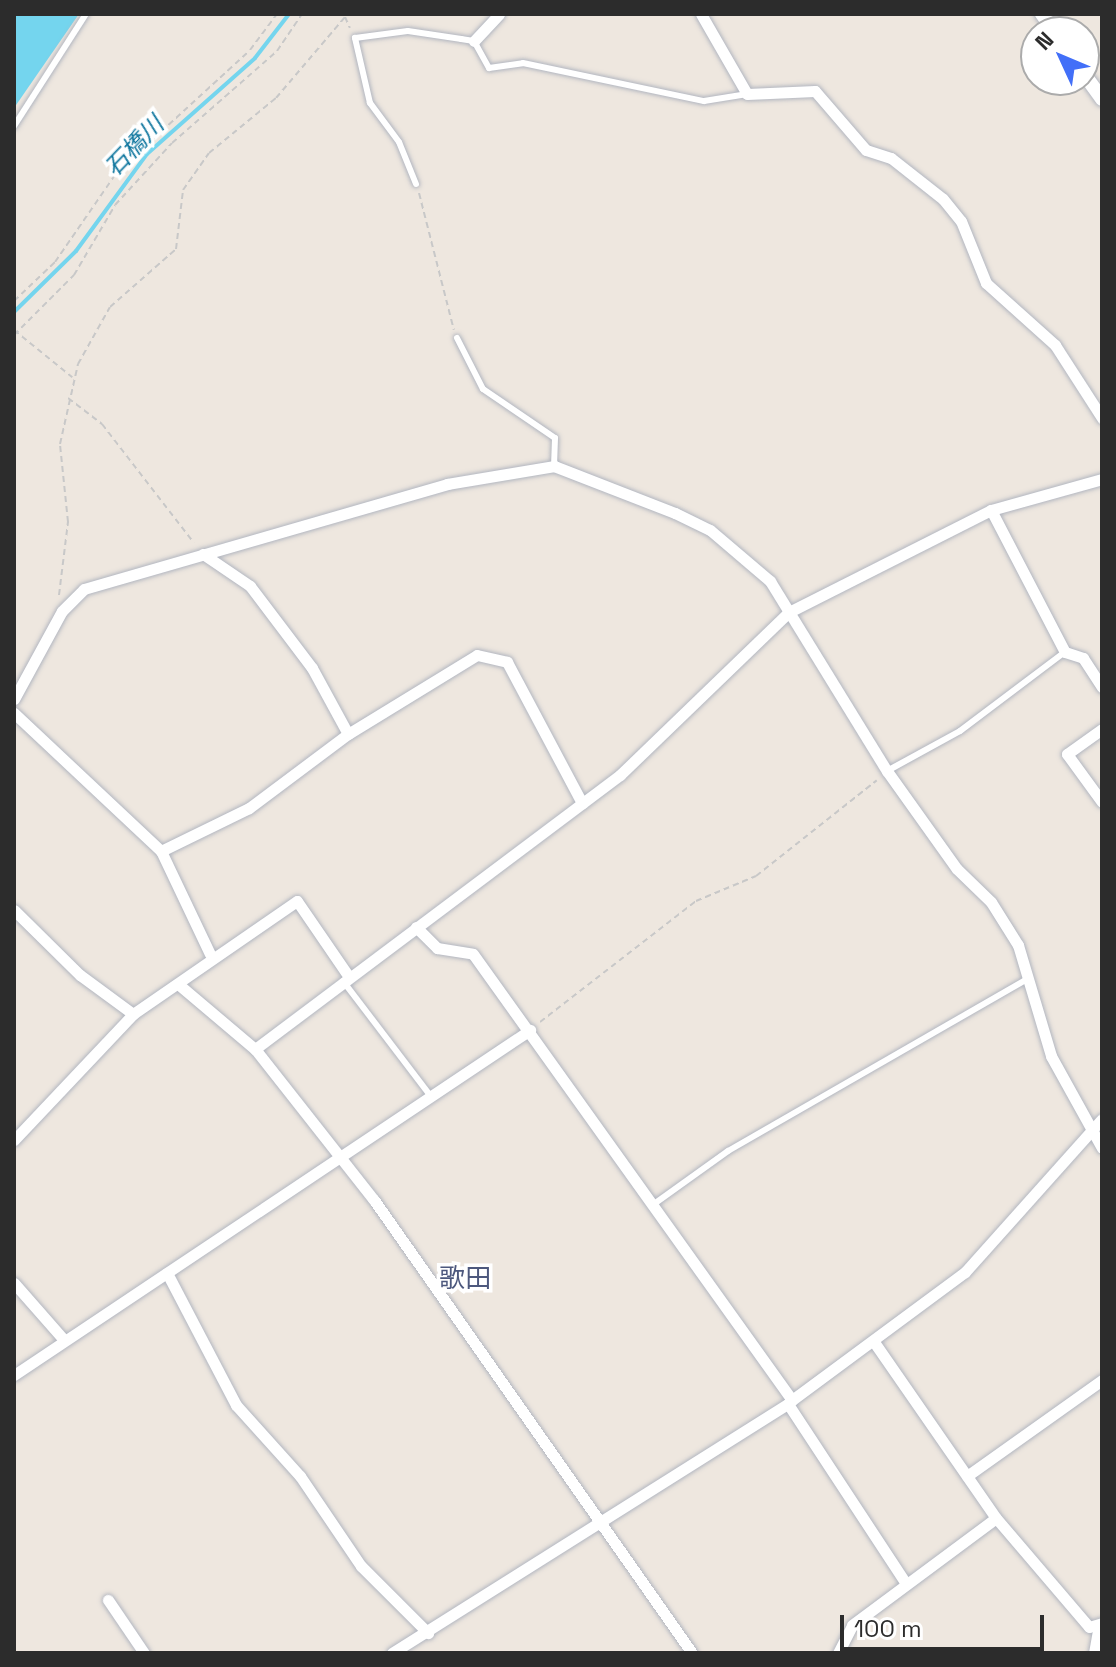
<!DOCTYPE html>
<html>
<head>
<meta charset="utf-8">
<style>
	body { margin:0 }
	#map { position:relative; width:1116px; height:1667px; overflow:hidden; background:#eee7df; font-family:"Space Grotesk","Noto Sans JP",sans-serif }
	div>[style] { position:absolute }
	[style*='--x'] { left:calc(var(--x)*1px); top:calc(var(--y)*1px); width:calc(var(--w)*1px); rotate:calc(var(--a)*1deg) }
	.water>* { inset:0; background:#74d5ee }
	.stream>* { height:4px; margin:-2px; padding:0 2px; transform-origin:2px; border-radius:2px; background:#74d5ee }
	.path>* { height:2px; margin-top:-1px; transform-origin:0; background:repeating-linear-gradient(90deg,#c8c8c8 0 6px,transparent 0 10px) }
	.roads { filter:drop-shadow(0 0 2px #b2b6c0) drop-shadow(0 0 2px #b2b6c0) }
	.service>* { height:6px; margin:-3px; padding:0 3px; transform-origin:3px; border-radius:3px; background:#fff }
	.minor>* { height:11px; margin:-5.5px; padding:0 5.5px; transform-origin:5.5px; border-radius:5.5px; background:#fff }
	.tertiary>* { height:14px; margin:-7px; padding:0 7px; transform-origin:7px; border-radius:7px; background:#fff }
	span { translate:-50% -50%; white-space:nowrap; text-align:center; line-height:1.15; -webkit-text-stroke:7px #fff; paint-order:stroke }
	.water-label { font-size:24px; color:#0f769e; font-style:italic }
	.quarter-label { font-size:26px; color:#4d587d }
	.frame { position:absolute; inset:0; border:16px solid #2c2c2c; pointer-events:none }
	.north { position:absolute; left:1020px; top:16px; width:80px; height:80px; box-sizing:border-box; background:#fff; border:2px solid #ababab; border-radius:50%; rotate:314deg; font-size:22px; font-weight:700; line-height:32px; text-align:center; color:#2c2c2c }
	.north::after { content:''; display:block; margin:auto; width:28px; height:36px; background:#426ff8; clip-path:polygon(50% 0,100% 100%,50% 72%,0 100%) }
	.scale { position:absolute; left:840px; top:1615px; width:204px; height:36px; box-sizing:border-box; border:4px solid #2c2c2c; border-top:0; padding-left:10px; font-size:24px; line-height:28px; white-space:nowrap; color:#2c2c2c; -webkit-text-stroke:6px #fff; paint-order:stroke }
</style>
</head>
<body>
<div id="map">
	<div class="water">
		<div style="clip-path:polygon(14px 14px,79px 14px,14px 108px)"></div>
	</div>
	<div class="stream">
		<div style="--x:14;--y:312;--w:87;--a:-44.5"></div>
		<div style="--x:76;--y:251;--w:120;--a:-53.8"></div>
		<div style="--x:147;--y:154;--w:144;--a:-41.6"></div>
		<div style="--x:255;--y:58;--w:56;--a:-52.3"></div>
	</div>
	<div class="path">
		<div style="--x:419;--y:193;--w:141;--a:75.7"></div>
		<div style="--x:14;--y:301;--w:57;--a:-43.6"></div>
		<div style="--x:55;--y:262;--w:109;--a:-55.4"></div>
		<div style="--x:117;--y:172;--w:180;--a:-42.5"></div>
		<div style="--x:250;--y:50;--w:45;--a:-53.1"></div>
		<div style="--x:14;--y:330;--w:75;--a:39"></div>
		<div style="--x:14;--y:335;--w:85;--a:-45"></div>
		<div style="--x:74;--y:275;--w:81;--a:-59.6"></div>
		<div style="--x:115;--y:205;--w:84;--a:-47.4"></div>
		<div style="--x:172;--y:143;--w:140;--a:-41.2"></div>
		<div style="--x:277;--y:51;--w:45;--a:-56"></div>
		<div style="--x:68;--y:398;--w:43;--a:37.4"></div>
		<div style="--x:102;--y:424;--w:150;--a:52.3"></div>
		<div style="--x:59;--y:595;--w:74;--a:-83"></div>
		<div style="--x:68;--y:522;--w:78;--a:-95.9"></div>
		<div style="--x:60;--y:444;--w:82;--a:-77.3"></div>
		<div style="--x:78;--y:364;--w:65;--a:-60.7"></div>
		<div style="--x:110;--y:307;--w:88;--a:-41.3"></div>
		<div style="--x:176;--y:249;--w:59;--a:-83.2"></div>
		<div style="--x:183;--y:190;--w:45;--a:-54.9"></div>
		<div style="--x:209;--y:153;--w:87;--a:-39.4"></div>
		<div style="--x:276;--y:98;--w:106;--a:-49.6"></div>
		<div style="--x:345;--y:17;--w:12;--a:66"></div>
		<div style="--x:540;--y:1022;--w:197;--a:-37.8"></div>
		<div style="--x:696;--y:901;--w:65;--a:-22.6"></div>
		<div style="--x:756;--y:876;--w:154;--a:-38.4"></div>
	</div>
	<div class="roads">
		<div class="service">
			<div style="--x:14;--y:126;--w:133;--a:-57.3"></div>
			<div style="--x:416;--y:184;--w:45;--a:-112"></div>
			<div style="--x:399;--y:142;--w:49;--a:-126.6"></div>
			<div style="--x:370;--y:103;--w:67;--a:-103"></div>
			<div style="--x:355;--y:38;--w:53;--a:-7.5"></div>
			<div style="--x:408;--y:31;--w:54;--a:8.6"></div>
			<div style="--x:461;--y:39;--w:13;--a:9"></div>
			<div style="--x:474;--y:41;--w:31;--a:61"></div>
			<div style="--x:489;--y:68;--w:34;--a:-8"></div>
			<div style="--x:523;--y:63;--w:185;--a:11.9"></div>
			<div style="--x:704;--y:101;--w:44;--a:-9.2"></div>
			<div style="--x:457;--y:338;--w:57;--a:63"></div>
			<div style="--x:483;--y:389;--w:87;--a:34.2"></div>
			<div style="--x:555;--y:438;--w:28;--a:92"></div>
			<div style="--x:887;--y:771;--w:83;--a:-28.7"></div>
			<div style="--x:960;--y:731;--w:131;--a:-37"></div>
			<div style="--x:343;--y:981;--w:142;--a:52.7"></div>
			<div style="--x:654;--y:1204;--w:91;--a:-35.6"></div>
			<div style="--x:728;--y:1151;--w:345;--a:-29.9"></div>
		</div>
		<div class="minor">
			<div style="--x:701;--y:14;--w:92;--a:60.1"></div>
			<div style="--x:747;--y:94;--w:68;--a:-2.5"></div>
			<div style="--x:815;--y:91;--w:78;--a:49.2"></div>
			<div style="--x:866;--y:150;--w:26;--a:18"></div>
			<div style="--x:891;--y:158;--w:66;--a:38.3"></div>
			<div style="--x:943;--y:199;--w:28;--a:51"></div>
			<div style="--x:961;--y:221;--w:67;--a:68"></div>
			<div style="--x:986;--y:283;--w:93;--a:41.9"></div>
			<div style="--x:1055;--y:345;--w:87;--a:57.2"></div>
			<div style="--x:474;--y:41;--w:37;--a:-47"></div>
			<div style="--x:991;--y:510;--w:160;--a:62.5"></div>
			<div style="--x:1065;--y:652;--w:19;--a:18"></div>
			<div style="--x:1083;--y:658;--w:35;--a:57"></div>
			<div style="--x:203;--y:554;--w:57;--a:34.2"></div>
			<div style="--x:250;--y:586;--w:103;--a:52.9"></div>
			<div style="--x:312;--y:668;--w:75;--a:61.4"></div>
			<div style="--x:14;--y:699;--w:100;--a:-61.4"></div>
			<div style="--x:62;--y:611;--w:31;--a:-45"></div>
			<div style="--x:84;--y:589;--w:378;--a:-16.1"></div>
			<div style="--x:447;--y:484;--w:109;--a:-9.5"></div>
			<div style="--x:554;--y:466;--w:130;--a:21.2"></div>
			<div style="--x:675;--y:513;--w:39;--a:26"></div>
			<div style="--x:710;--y:530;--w:79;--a:40.4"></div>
			<div style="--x:770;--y:581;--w:223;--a:58.4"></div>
			<div style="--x:887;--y:771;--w:120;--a:54.5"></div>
			<div style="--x:957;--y:869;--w:47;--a:44.1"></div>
			<div style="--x:991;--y:902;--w:51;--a:57.9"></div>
			<div style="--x:1018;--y:945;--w:116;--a:73.4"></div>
			<div style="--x:1051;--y:1056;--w:105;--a:61"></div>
			<div style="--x:14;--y:713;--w:202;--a:43.2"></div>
			<div style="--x:161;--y:851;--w:114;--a:64.6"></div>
			<div style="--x:1102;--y:729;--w:43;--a:144.5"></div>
			<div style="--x:1067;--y:754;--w:59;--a:53.9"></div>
			<div style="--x:161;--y:851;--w:98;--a:-26"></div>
			<div style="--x:249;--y:808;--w:124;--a:-36.8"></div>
			<div style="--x:348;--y:734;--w:151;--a:-31.5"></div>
			<div style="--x:477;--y:655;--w:31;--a:13"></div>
			<div style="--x:507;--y:662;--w:160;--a:62"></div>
			<div style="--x:14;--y:910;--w:93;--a:44.6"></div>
			<div style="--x:80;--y:975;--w:66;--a:36.3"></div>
			<div style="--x:133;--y:1014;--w:199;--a:-34.6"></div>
			<div style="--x:297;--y:901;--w:92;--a:55.6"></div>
			<div style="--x:416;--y:927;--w:30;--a:45"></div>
			<div style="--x:437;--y:948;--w:36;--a:9"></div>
			<div style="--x:473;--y:954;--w:548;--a:54.43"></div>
			<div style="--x:792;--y:1400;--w:6;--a:135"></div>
			<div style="--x:788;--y:1404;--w:213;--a:56.7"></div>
			<div style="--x:178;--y:984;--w:101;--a:40.2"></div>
			<div style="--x:255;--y:1049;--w:192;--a:51.8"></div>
			<div style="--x:374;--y:1200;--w:553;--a:54.93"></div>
			<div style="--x:255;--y:1049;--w:456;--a:-36.9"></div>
			<div style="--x:620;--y:775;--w:235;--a:-44"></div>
			<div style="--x:789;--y:612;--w:226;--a:-26.8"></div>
			<div style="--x:991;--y:510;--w:115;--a:-15.6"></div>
			<div style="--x:14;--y:1140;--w:173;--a:-46.6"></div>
			<div style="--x:167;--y:1273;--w:149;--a:62.4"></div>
			<div style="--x:236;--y:1405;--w:96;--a:48"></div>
			<div style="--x:300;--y:1476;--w:109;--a:55.9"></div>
			<div style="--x:361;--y:1566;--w:95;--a:45"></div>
			<div style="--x:14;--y:1283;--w:76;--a:48.7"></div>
			<div style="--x:874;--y:1342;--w:214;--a:55.3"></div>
			<div style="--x:996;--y:1518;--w:143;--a:49.5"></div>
			<div style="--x:1089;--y:1627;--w:14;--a:-17"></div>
			<div style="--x:14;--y:1375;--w:621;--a:-33.77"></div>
			<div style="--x:792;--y:1400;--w:215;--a:-36.5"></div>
			<div style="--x:965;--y:1272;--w:205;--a:-48.2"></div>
			<div style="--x:967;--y:1476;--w:166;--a:-35.4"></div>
			<div style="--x:108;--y:1600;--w:64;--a:55.8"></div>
			<div style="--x:392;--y:1653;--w:468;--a:-32.2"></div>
			<div style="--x:838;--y:1653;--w:31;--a:-63"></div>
			<div style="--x:852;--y:1625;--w:179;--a:-36.6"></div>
			<div style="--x:1094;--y:1653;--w:28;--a:-80"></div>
		</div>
		<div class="tertiary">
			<div style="--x:1042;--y:14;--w:22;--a:54"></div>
			<div style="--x:1084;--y:74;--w:31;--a:54"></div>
		</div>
	</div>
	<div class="water-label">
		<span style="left:134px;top:146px;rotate:-46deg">石橋川</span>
	</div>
	<div class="quarter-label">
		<span style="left:465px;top:1279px">歌田</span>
	</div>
	<div class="frame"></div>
	<div class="north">N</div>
	<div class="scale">100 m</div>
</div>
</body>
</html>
